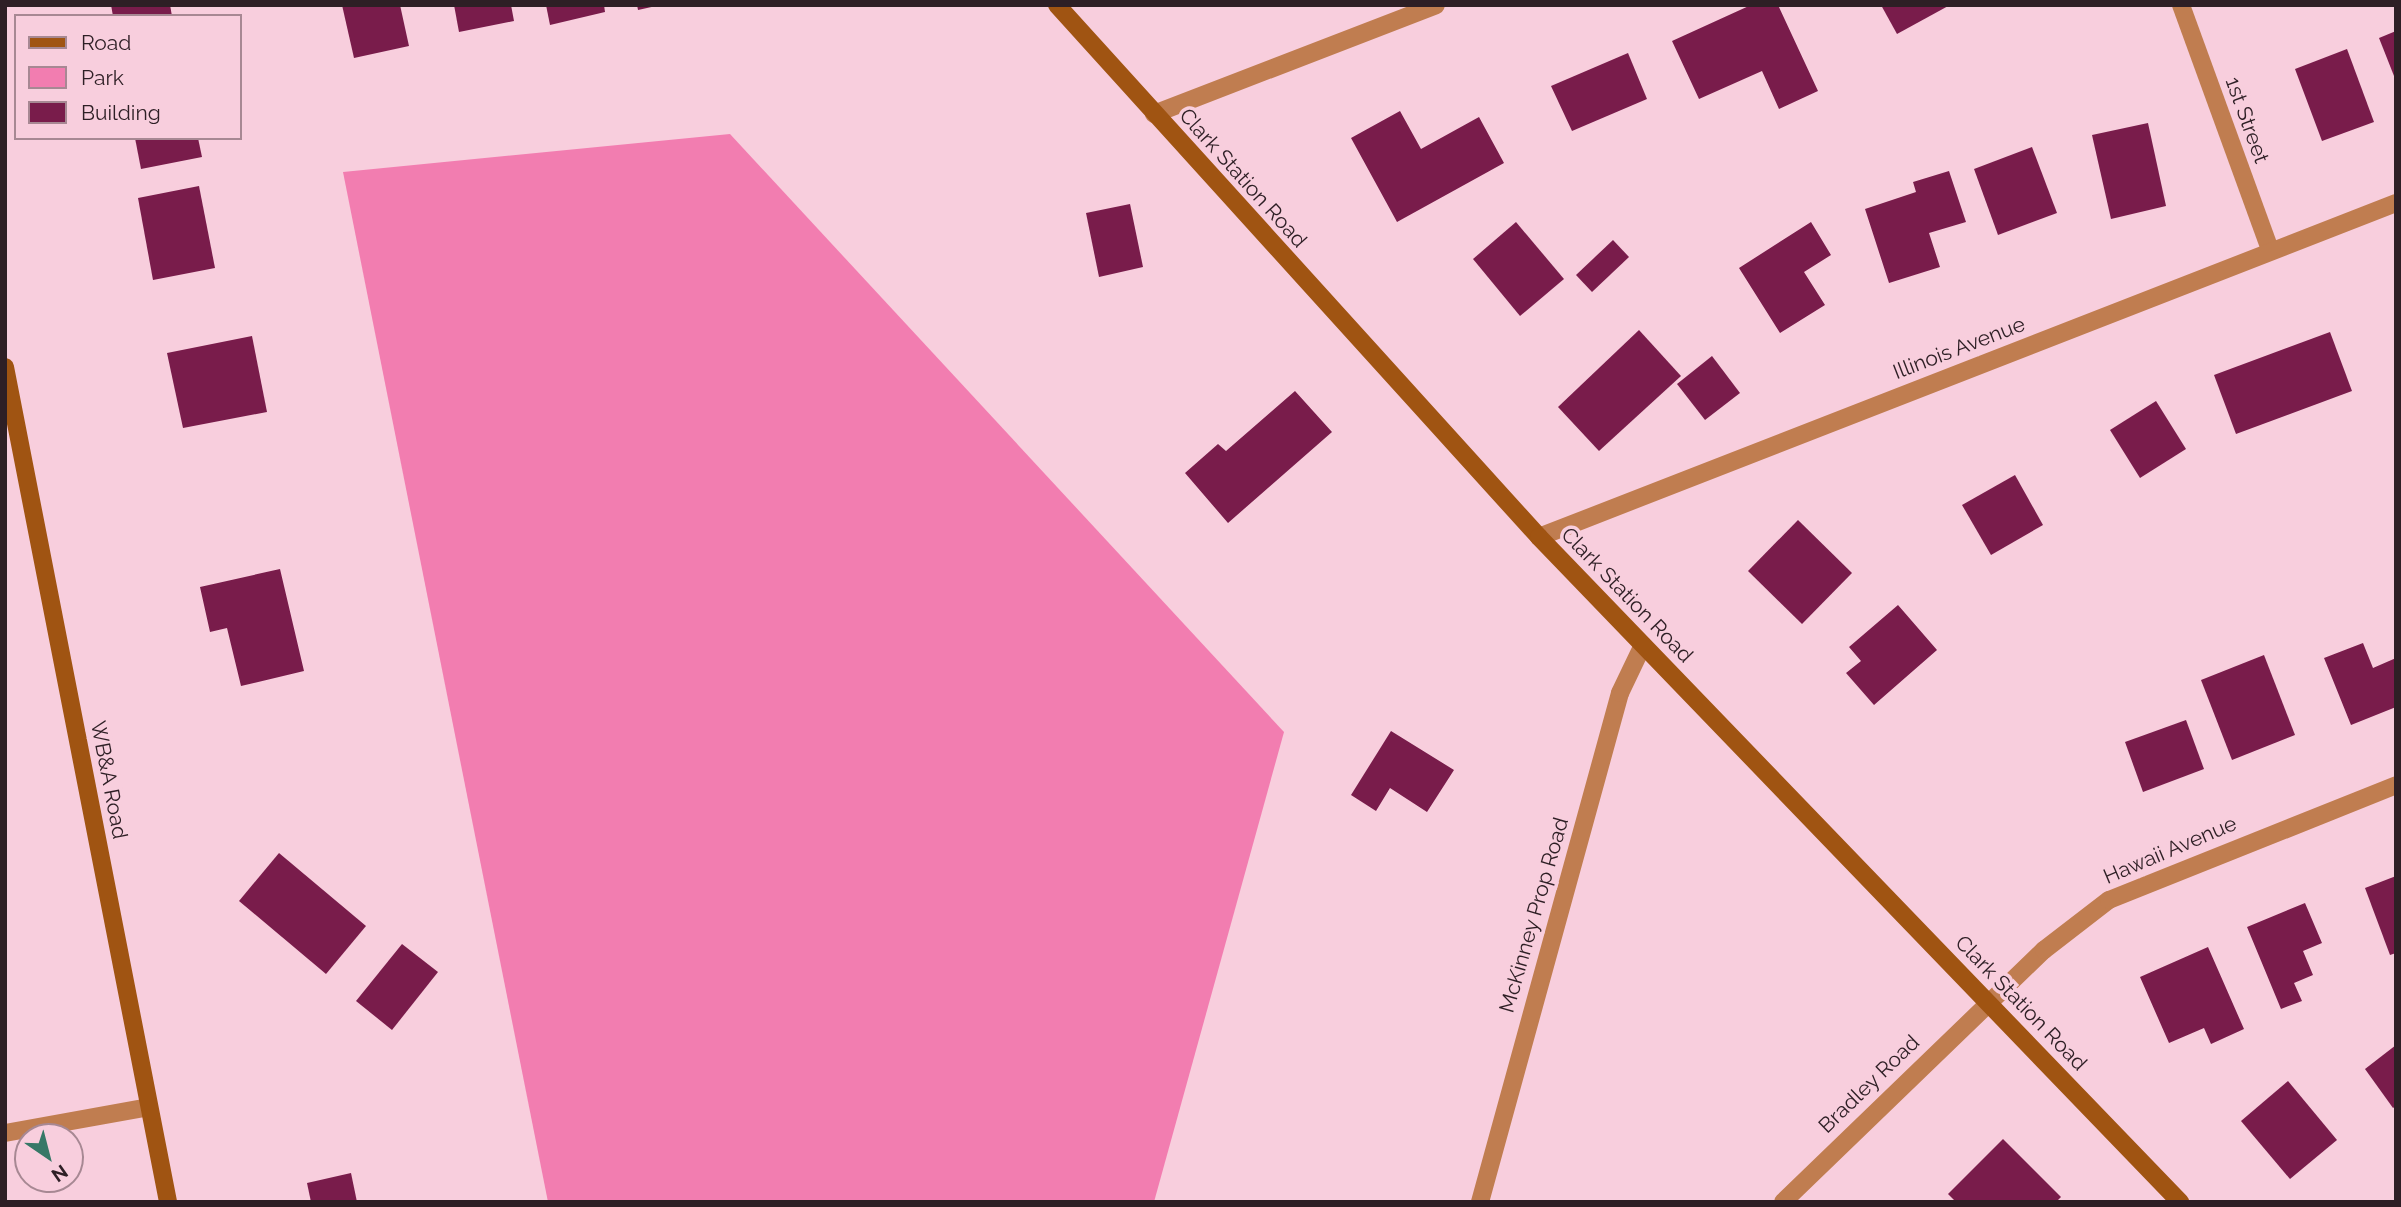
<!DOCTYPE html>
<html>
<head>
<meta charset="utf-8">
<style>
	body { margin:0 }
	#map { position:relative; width:2401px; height:1207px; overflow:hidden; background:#f8cedd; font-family:Raleway,sans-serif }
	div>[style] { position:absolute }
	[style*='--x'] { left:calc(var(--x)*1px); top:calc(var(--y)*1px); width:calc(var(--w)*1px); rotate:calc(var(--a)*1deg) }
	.green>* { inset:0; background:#f27db0 }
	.building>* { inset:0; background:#791c4b }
	.lane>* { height:18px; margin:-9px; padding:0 9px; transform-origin:9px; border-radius:9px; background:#c07d50 }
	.street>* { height:18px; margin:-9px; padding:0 9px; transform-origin:9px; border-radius:9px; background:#c07d50 }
	.secondary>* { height:18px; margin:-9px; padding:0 9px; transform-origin:9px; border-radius:9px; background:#a05412 }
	span { translate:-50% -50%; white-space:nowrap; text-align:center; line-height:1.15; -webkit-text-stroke:7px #f8cedd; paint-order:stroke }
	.street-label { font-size:21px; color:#2e1f25 }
	.frame { position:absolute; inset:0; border:7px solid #2e1f25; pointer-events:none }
	.legend { position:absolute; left:14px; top:14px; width:228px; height:126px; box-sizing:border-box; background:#f8cedd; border:2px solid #a78893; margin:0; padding:9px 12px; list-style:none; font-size:21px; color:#2e1f25 }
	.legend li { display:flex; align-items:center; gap:14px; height:35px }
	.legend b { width:35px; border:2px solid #a78893 }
	.north { position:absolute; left:14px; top:1123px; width:70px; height:70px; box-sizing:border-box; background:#f8cedd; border:2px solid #a78893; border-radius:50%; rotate:145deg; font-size:19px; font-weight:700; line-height:28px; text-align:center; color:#2e1f25 }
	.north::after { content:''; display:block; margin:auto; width:24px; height:32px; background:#377867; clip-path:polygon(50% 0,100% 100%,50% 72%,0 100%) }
</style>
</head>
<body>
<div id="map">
	<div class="green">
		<div style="clip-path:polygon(730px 134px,1284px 732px,1154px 1202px,548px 1202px,343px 172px)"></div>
	</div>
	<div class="building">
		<div style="clip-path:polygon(111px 5px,170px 5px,172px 16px,113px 16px)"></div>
		<div style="clip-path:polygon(342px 5px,400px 5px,409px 46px,354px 58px)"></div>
		<div style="clip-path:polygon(454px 5px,511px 5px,514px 21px,459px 32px)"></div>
		<div style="clip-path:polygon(546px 5px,604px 5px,605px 12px,550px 25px)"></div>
		<div style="clip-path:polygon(637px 5px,655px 5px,656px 6px,638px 10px)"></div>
		<div style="clip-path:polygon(1751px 5px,1778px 5px,1818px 91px,1779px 109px,1762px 71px,1699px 99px,1672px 41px)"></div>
		<div style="clip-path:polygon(1881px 5px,1950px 5px,1897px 34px)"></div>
		<div style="clip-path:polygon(2396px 31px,2396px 81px,2379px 38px)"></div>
		<div style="clip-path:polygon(2347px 49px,2374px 122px,2322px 141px,2295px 69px)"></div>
		<div style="clip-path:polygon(1628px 53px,1647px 99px,1572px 131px,1551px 86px)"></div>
		<div style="clip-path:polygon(1400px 111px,1421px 149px,1479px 117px,1504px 163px,1397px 222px,1351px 138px)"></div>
		<div style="clip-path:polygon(2148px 123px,2166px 206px,2111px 219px,2092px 135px)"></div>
		<div style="clip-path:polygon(135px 138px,198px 138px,202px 157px,141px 169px)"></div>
		<div style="clip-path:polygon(2032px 147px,2057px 213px,1998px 235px,1974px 169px)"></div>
		<div style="clip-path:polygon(1949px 171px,1966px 222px,1929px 233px,1940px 267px,1889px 283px,1865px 209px,1916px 192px,1913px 182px)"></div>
		<div style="clip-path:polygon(199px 186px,215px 268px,153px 280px,138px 198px)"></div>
		<div style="clip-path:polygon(1130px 204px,1143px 267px,1099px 277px,1086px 213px)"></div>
		<div style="clip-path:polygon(1516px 222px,1564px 279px,1520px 316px,1473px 259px)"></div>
		<div style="clip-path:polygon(1811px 222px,1831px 255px,1804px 272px,1825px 305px,1780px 333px,1739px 268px)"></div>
		<div style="clip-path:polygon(1613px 240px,1629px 257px,1592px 292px,1576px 275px)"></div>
		<div style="clip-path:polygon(1639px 330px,1681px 376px,1599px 451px,1558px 407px)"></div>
		<div style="clip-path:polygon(2330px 332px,2352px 391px,2236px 434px,2214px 375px)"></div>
		<div style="clip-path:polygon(252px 336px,267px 412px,183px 428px,167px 353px)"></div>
		<div style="clip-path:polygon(1712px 356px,1740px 393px,1705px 420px,1677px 384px)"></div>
		<div style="clip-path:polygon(1295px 391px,1332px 432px,1228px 523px,1185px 473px,1218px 444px,1226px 451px)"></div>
		<div style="clip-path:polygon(2156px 401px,2186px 449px,2140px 478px,2110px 430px)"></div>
		<div style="clip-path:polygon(2015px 475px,2043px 525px,1991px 555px,1962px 505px)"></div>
		<div style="clip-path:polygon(1798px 520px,1852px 573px,1802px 624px,1748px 571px)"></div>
		<div style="clip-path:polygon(280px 569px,304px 671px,241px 686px,227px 628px,210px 632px,200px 587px)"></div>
		<div style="clip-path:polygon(1898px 605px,1937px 650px,1874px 705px,1846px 673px,1861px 661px,1849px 647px)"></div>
		<div style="clip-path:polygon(2363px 643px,2373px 668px,2396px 658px,2396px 707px,2351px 725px,2324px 658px)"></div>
		<div style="clip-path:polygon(2264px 655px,2295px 735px,2232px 760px,2201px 680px)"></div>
		<div style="clip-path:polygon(2186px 720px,2204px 769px,2143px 792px,2125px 742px)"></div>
		<div style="clip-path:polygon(1391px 731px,1454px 770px,1427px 812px,1390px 788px,1376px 811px,1351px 795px)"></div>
		<div style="clip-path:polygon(279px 853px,366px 926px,326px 974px,239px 901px)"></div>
		<div style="clip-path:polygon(2396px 876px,2396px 953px,2390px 955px,2365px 888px)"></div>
		<div style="clip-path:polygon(2305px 903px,2322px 943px,2303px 951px,2313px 975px,2294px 983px,2302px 1001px,2281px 1009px,2247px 927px)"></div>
		<div style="clip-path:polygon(402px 944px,438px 972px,392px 1030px,356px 1001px)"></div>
		<div style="clip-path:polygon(2208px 947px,2244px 1029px,2211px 1044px,2204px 1028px,2169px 1043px,2140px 977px)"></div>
		<div style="clip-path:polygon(2396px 1045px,2396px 1106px,2393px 1108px,2365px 1069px)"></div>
		<div style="clip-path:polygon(2288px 1081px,2337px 1140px,2290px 1179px,2241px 1121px)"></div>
		<div style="clip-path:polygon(2003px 1139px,2061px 1197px,2056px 1202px,1956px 1202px,1948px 1194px)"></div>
		<div style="clip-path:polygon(351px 1173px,357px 1202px,311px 1202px,307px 1183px)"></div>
	</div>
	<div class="lane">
		<div style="--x:1480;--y:1202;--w:528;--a:-74.62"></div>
		<div style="--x:1620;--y:693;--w:53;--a:-64.4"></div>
	</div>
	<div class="street">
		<div style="--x:2181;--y:5;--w:261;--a:70"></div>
		<div style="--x:1154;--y:114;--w:302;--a:-21.1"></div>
		<div style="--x:1539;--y:537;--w:920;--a:-21.29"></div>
		<div style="--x:5;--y:1133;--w:146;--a:-10.2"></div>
		<div style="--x:1783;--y:1202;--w:363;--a:-44"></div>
		<div style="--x:2044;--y:950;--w:82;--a:-37.6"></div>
		<div style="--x:2109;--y:900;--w:309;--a:-21.8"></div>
	</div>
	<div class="secondary">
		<div style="--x:1057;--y:5;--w:718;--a:47.82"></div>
		<div style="--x:1539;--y:537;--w:924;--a:46.05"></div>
		<div style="--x:5;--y:367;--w:851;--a:78.95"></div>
	</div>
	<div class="street-label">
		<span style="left:2247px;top:120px;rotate:70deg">1st Street</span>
		<span style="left:1243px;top:178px;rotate:48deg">Clark Station Road</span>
		<span style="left:1959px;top:348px;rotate:-21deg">Illinois Avenue</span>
		<span style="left:1627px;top:595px;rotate:46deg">Clark Station Road</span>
		<span style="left:109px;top:780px;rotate:79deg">WB&amp;A Road</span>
		<span style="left:2170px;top:850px;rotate:-23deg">Hawaii Avenue</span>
		<span style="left:1534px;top:915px;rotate:-74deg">McKinney Prop Road</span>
		<span style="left:2021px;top:1003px;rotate:46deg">Clark Station Road</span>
		<span style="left:1869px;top:1084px;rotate:-44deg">Bradley Road</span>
	</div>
	<div class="frame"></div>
	<ul class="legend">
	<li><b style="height:9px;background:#a05412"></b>Road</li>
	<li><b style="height:19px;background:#f27db0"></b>Park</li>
	<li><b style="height:19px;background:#791c4b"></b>Building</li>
	</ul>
	<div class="north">N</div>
</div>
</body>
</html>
